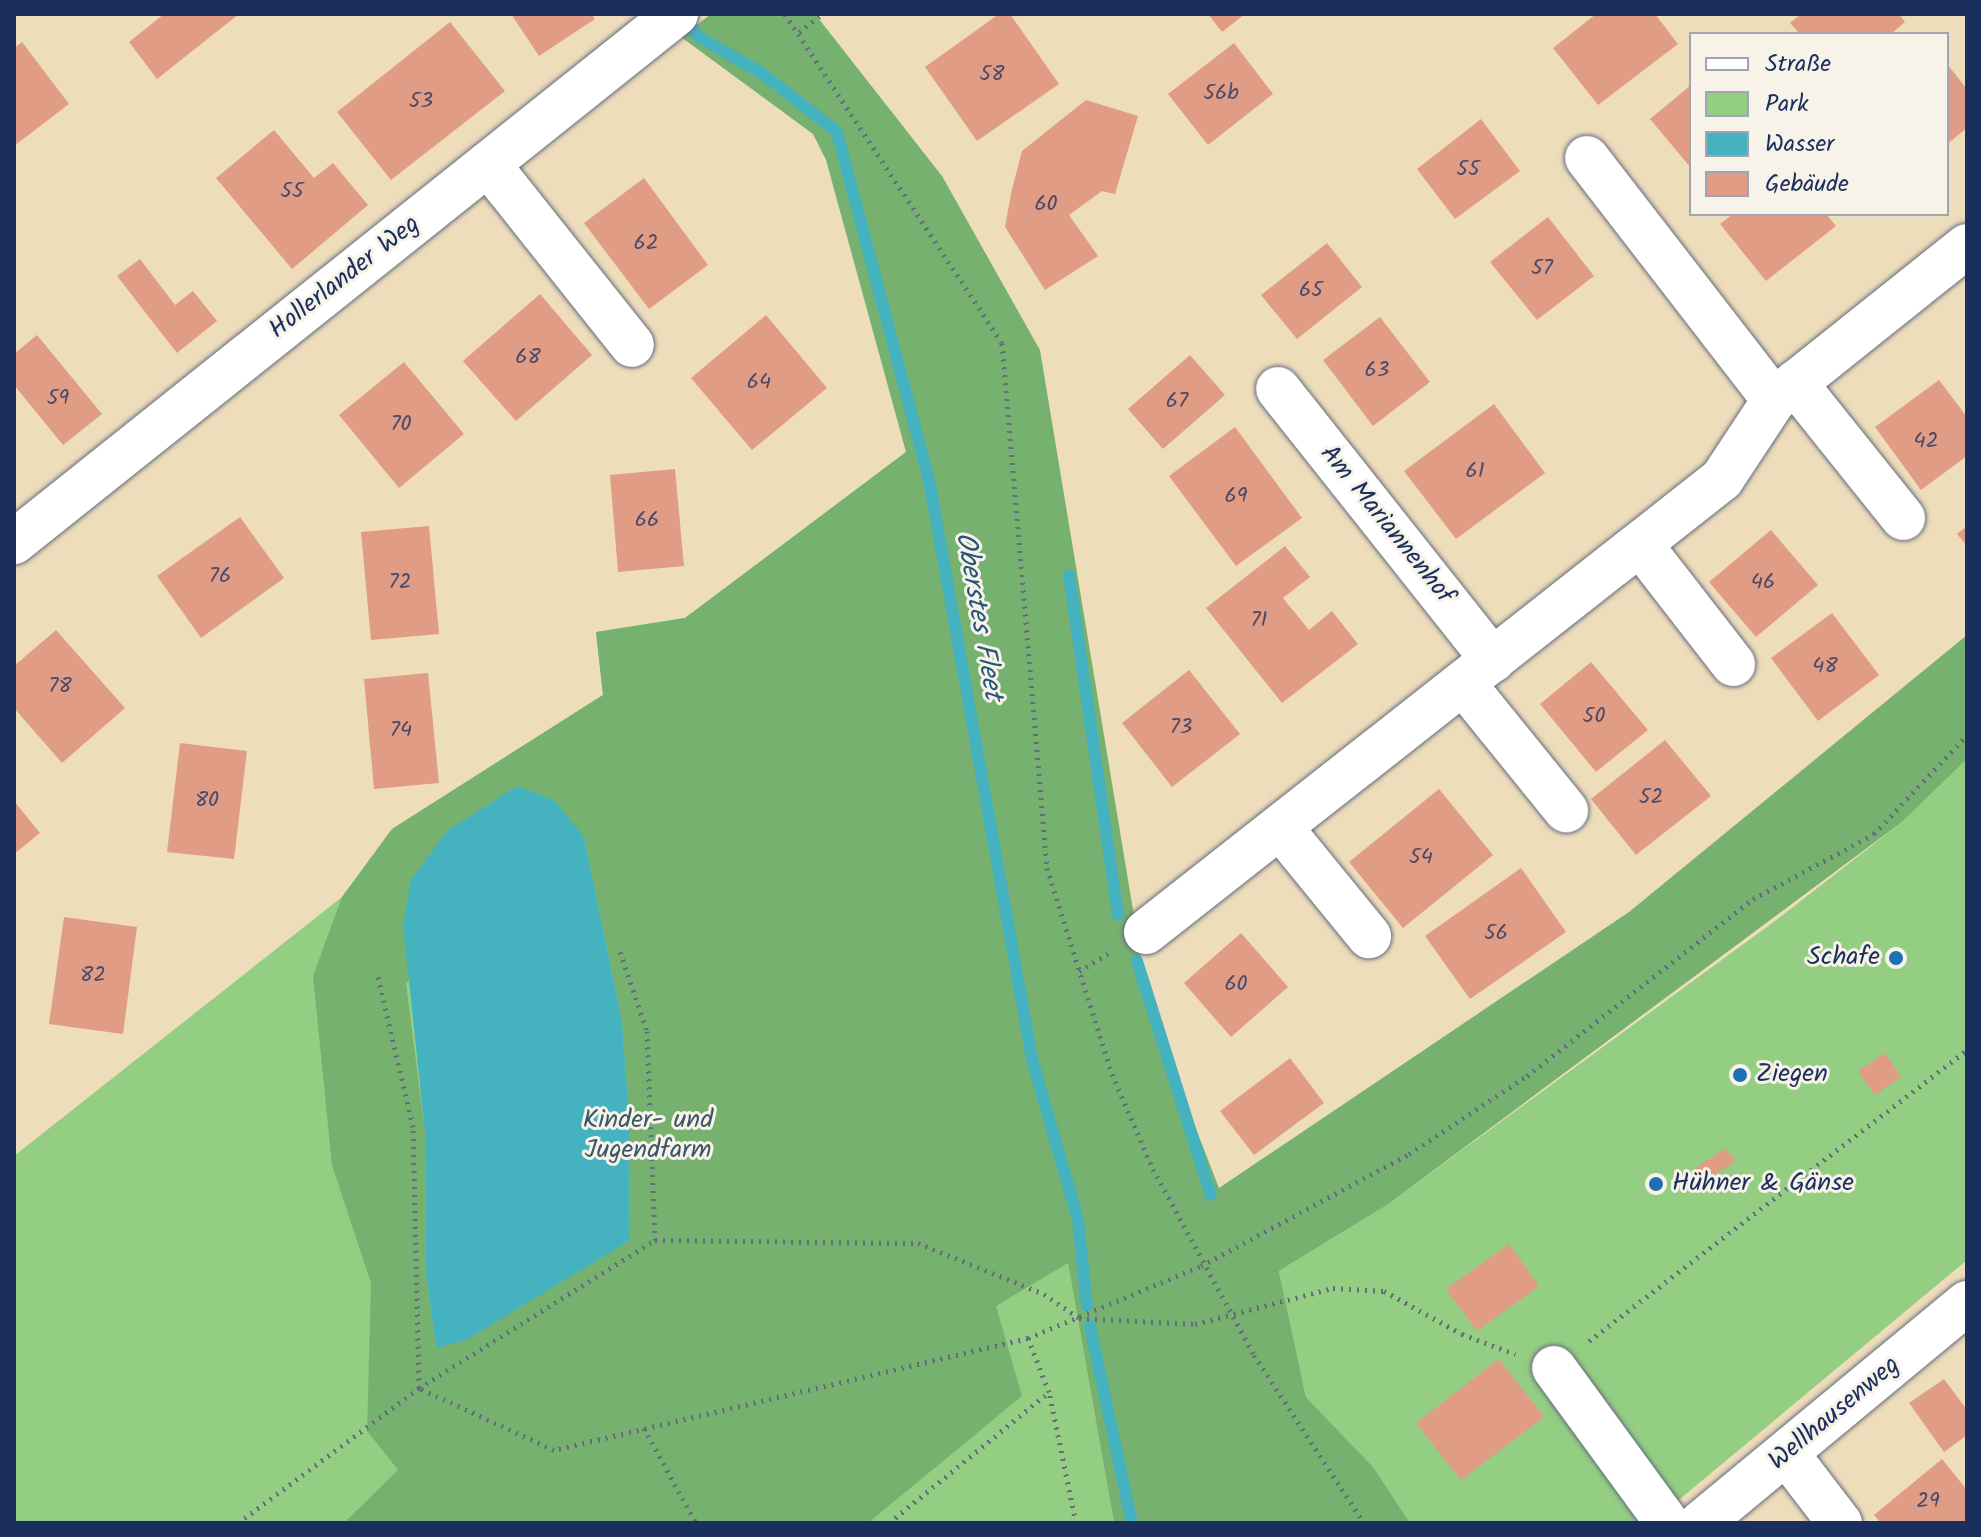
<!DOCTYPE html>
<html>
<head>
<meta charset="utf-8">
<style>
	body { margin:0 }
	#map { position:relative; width:1981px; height:1537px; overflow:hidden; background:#edb; font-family:Kalam,sans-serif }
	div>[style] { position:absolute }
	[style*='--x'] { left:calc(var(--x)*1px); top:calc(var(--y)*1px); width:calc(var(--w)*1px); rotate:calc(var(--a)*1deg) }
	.green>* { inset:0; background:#94ce82 }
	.forest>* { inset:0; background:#77b170 }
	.water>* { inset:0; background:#44b2bf }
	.stream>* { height:12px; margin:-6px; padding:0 6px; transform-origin:6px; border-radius:6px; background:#44b2bf }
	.building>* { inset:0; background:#e19c85 }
	.path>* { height:5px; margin-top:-2.5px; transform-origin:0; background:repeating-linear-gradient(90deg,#656c7f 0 2px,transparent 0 8px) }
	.roads { filter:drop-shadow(0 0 2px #656c7f) drop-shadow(0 0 2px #656c7f) }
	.minor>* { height:44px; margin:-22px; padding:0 22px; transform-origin:22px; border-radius:22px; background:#fff }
	.dots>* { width:22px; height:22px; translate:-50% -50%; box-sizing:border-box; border:4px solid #f7f3e8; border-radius:50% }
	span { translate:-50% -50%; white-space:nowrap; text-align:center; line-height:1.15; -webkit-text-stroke:6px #f7f3e8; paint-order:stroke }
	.number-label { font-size:22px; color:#4c4a68 }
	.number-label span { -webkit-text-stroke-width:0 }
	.street-label { font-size:26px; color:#1b2f5e }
	.poi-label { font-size:26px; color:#1b2f5e }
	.right { translate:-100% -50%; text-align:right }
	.left { translate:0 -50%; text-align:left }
	.park-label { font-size:26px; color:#395767 }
	.water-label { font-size:28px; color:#27567b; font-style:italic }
	.frame { position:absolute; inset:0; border:16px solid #1b2f5e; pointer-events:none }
	.legend { position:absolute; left:1689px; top:32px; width:260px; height:184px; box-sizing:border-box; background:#f7f3e8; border:2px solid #9fa5b1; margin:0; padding:10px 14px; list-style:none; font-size:24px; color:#1b2f5e }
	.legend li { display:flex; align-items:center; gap:16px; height:40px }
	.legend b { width:40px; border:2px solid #9fa5b1 }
</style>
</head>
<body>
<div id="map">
	<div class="green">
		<div style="clip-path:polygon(906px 452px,1068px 1262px,1114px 1523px,14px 1523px,14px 1156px,342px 897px,392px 829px,603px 695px,596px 632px,685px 618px)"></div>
		<div style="clip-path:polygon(1967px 759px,1967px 1260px,1651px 1523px,1410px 1523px,1374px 1468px,1306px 1397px,1279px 1271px,1387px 1205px,1775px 921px,1902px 822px)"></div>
	</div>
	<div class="forest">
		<div style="clip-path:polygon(evenodd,711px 14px,815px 14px,942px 176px,1040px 350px,1141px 958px,1182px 1093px,1219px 1188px,1629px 912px,1967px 635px,1967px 759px,1902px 822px,1387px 1205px,1279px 1271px,1306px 1397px,1374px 1468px,1410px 1523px,1114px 1523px,1068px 1263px,996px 1306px,1022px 1396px,868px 1523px,344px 1523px,398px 1470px,367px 1431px,371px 1283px,332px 1165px,313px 976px,342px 897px,392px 829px,603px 695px,596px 632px,685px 618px,906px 452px,826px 160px,813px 134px,681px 37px,711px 14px,584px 837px,622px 1021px,630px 1128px,629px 1241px,436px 1348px,426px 1273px,425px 1132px,406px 983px,584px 837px)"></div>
	</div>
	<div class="water">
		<div style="clip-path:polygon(517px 786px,554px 800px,584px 837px,622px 1021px,630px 1128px,629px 1241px,466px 1340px,436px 1348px,426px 1273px,425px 1132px,403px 925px,411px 880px,447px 831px)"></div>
	</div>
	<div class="stream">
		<div style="--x:683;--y:17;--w:26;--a:51"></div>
		<div style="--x:699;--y:37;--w:74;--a:30"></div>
		<div style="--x:763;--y:74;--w:94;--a:38.1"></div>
		<div style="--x:837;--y:132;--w:365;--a:75.2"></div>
		<div style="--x:930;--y:485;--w:583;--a:79.92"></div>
		<div style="--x:1032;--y:1059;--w:166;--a:74"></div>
		<div style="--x:1078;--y:1219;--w:87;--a:84.1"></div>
		<div style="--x:1069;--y:575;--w:343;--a:81.8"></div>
		<div style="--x:1137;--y:961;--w:245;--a:72.5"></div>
		<div style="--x:1090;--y:1326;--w:201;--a:78"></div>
	</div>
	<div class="building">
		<div style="clip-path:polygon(164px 14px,239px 14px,157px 79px,129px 42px)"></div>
		<div style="clip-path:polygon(511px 14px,591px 14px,595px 19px,539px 56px)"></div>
		<div style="clip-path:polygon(999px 14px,1010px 14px,1059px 84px,977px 141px,925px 67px)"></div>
		<div style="clip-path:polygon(1208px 14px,1245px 14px,1222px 32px)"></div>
		<div style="clip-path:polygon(1596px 14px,1655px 14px,1678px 44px,1598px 105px,1553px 48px)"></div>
		<div style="clip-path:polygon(1801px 14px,1899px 14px,1905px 22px,1891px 34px,1800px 34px,1790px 23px)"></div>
		<div style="clip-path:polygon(450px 22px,505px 91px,391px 180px,337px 112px)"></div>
		<div style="clip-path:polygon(22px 42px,69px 104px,14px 146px,14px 48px)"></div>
		<div style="clip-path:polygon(1234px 43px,1273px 94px,1208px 145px,1168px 94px)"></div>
		<div style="clip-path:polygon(1947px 64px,1967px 89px,1967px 128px,1947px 144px)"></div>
		<div style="clip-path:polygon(1691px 85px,1691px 168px,1650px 119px)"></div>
		<div style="clip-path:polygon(1086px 100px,1138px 116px,1115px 194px,1102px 191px,1069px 215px,1098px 256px,1045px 290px,1005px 227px,1012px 189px,1022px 151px)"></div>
		<div style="clip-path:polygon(1481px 119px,1520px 171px,1455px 219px,1417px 169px)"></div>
		<div style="clip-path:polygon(274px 130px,314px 178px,333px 163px,368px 205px,292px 269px,216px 178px)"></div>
		<div style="clip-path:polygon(644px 178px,708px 265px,649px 309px,584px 223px)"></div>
		<div style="clip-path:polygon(1733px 214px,1826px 214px,1836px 226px,1766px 281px,1720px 224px)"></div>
		<div style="clip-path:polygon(1548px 217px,1594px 276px,1537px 320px,1490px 262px)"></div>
		<div style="clip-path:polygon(1327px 243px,1362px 287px,1297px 339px,1261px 295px)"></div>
		<div style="clip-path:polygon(140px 259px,175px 305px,193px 291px,217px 321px,177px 353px,117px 276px)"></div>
		<div style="clip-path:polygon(540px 294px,592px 355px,516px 421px,463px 361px)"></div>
		<div style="clip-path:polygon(766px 315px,827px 388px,752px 450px,691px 378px)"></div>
		<div style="clip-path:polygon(1380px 317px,1430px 382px,1373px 426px,1323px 360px)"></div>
		<div style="clip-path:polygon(37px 335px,102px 414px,63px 445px,14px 385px,14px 354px)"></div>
		<div style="clip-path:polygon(1190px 355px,1225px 395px,1163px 449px,1128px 409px)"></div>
		<div style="clip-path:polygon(404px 362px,464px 434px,399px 488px,339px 415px)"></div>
		<div style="clip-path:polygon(1939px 380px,1967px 417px,1967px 456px,1921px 490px,1875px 427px)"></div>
		<div style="clip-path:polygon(1494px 404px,1545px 473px,1456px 539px,1404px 471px)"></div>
		<div style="clip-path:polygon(1235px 427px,1302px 518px,1236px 566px,1169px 476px)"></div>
		<div style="clip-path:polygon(675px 469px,684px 566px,618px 572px,610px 475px)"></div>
		<div style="clip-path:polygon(240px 517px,284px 578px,201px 638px,157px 576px)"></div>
		<div style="clip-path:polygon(429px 526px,439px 634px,371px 640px,361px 532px)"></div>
		<div style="clip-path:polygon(1967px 526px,1967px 546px,1957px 534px)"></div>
		<div style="clip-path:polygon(1771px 530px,1818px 585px,1756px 637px,1709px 582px)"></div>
		<div style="clip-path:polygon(1285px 546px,1310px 577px,1283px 598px,1309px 630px,1332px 611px,1358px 644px,1282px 703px,1206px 608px)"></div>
		<div style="clip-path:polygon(1832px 613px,1879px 675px,1818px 721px,1771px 658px)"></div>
		<div style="clip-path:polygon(56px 630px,125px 708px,62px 763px,14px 708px,14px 666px)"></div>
		<div style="clip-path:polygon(1591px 662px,1648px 730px,1596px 772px,1540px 704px)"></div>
		<div style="clip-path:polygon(1189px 670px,1240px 734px,1172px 787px,1122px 723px)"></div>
		<div style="clip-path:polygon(428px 673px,439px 783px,374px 789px,364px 679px)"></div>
		<div style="clip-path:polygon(1665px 740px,1711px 796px,1636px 855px,1591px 799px)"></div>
		<div style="clip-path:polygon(180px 743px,247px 751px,234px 859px,167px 852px)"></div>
		<div style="clip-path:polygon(1439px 789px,1493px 855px,1403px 928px,1349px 862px)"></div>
		<div style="clip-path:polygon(14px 801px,40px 833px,14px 854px)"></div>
		<div style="clip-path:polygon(1521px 868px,1566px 932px,1470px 999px,1425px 936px)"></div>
		<div style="clip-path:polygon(64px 917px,137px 927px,123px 1034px,49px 1024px)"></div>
		<div style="clip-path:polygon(1241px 933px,1288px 987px,1231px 1037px,1184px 983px)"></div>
		<div style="clip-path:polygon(1885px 1053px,1901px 1077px,1875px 1095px,1858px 1071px)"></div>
		<div style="clip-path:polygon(1290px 1058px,1324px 1103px,1254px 1155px,1220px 1111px)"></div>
		<div style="clip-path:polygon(1726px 1148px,1735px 1162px,1703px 1182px,1695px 1168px)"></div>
		<div style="clip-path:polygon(1509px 1244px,1539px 1286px,1477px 1331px,1446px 1289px)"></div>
		<div style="clip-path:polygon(1499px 1359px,1544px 1417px,1461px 1480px,1416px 1423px)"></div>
		<div style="clip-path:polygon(1944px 1379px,1967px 1410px,1967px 1435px,1944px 1452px,1909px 1403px)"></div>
		<div style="clip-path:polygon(1942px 1459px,1967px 1490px,1967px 1523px,1881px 1523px,1874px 1515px)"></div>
	</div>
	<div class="path">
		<div style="--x:785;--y:14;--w:394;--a:56.6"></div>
		<div style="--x:1002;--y:343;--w:527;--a:85.1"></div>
		<div style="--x:1047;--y:868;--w:216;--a:72.5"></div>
		<div style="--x:1112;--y:1074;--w:103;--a:66.7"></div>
		<div style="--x:1153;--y:1169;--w:212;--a:61.5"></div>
		<div style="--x:1254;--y:1355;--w:201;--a:56.8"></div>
		<div style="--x:799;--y:32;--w:29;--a:-38"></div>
		<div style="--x:620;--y:952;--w:83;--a:71.1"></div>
		<div style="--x:647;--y:1031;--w:209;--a:87.8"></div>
		<div style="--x:1079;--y:971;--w:35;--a:-31"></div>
		<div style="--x:1028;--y:1338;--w:487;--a:166.7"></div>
		<div style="--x:554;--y:1450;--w:149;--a:-155.3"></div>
		<div style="--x:419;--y:1388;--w:279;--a:-32.1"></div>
		<div style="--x:655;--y:1240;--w:263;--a:0.7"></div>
		<div style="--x:918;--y:1243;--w:136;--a:22"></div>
		<div style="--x:1044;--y:1294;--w:42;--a:34.4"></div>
		<div style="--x:1079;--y:1318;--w:116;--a:3"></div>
		<div style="--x:1195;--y:1324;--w:143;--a:-14.6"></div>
		<div style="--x:1333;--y:1288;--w:51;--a:3.4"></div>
		<div style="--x:1384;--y:1291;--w:89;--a:28.9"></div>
		<div style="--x:1462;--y:1334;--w:57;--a:20.7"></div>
		<div style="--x:1589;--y:1341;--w:477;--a:-37.6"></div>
		<div style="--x:644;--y:1428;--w:108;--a:61.3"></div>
		<div style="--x:238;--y:1523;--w:226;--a:-36.7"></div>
		<div style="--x:419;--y:1388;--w:261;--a:-91.3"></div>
		<div style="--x:413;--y:1127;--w:159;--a:-103.1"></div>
		<div style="--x:889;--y:1523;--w:207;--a:-39.3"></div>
		<div style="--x:1076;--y:1523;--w:134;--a:-101.6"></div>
		<div style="--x:1049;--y:1392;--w:58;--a:-111.3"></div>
		<div style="--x:1028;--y:1338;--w:187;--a:-22.6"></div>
		<div style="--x:1201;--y:1266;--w:236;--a:-28.3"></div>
		<div style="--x:1409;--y:1154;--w:141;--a:-33.5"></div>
		<div style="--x:1527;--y:1076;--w:287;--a:-38.1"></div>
		<div style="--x:1753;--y:899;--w:137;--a:-28.2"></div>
		<div style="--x:1874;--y:834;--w:136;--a:-46.8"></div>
	</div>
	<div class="roads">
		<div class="minor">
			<div style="--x:1587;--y:158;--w:306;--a:52.3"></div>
			<div style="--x:488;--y:164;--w:231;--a:51.5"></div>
			<div style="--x:1795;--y:383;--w:173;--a:51.3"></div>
			<div style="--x:1278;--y:389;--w:346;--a:51.6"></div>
			<div style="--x:14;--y:542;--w:847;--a:-38.58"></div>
			<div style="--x:1640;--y:544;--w:152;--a:52.2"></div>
			<div style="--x:1463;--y:683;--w:164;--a:51"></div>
			<div style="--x:1280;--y:827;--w:141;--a:50.8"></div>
			<div style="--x:1146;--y:932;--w:733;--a:-38.18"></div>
			<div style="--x:1722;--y:479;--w:95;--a:-56.6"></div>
			<div style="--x:1774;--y:400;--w:247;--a:-38.6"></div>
			<div style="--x:1554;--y:1368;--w:192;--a:53.9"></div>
			<div style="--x:1787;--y:1454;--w:87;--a:52.5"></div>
			<div style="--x:1701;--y:1523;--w:345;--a:-39.6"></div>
		</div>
	</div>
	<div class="dots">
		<div style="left:1896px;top:958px;background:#1f6fb2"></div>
		<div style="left:1740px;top:1075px;background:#1f6fb2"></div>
		<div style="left:1656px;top:1184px;background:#1f6fb2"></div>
	</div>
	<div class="number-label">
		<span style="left:992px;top:75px">58</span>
		<span style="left:1221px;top:94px">56b</span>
		<span style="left:421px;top:102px">53</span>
		<span style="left:1468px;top:170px">55</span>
		<span style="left:292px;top:192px">55</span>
		<span style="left:1046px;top:205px">60</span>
		<span style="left:646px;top:244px">62</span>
		<span style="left:1542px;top:269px">57</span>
		<span style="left:1311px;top:291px">65</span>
		<span style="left:528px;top:358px">68</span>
		<span style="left:1377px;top:371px">63</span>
		<span style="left:759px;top:383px">64</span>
		<span style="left:58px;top:399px">59</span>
		<span style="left:1177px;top:402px">67</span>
		<span style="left:401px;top:425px">70</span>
		<span style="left:1926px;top:442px">42</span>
		<span style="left:1475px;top:472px">61</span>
		<span style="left:1236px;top:497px">69</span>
		<span style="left:647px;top:521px">66</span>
		<span style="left:220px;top:577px">76</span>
		<span style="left:400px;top:583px">72</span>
		<span style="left:1763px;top:583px">46</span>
		<span style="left:1259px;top:621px">71</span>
		<span style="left:1825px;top:667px">48</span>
		<span style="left:60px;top:687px">78</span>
		<span style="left:1594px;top:717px">50</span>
		<span style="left:1181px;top:728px">73</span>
		<span style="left:401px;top:731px">74</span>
		<span style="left:1651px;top:798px">52</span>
		<span style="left:207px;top:801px">80</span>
		<span style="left:1421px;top:858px">54</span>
		<span style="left:1496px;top:934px">56</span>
		<span style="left:93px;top:976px">82</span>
		<span style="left:1236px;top:985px">60</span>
		<span style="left:1928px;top:1502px">29</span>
	</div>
	<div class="street-label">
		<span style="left:345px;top:278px;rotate:-38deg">Hollerlander Weg</span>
		<span style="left:1386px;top:525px;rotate:51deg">Am Mariannenhof</span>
		<span style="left:1835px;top:1414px;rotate:-40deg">Wellhausenweg</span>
	</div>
	<div class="poi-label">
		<span class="right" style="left:1880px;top:958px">Schafe</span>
		<span class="left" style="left:1756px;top:1075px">Ziegen</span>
		<span class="left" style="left:1672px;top:1184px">Hühner &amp; Gänse</span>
	</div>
	<div class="park-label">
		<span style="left:648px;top:1136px">Kinder- und<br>Jugendfarm</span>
	</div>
	<div class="water-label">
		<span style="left:978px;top:616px;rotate:80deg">Oberstes Fleet</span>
	</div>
	<div class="frame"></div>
	<ul class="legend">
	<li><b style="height:10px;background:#fff"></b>Straße</li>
	<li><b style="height:22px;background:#94ce82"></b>Park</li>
	<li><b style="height:22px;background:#44b2bf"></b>Wasser</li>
	<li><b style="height:22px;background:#e19c85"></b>Gebäude</li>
	</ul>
</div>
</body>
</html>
